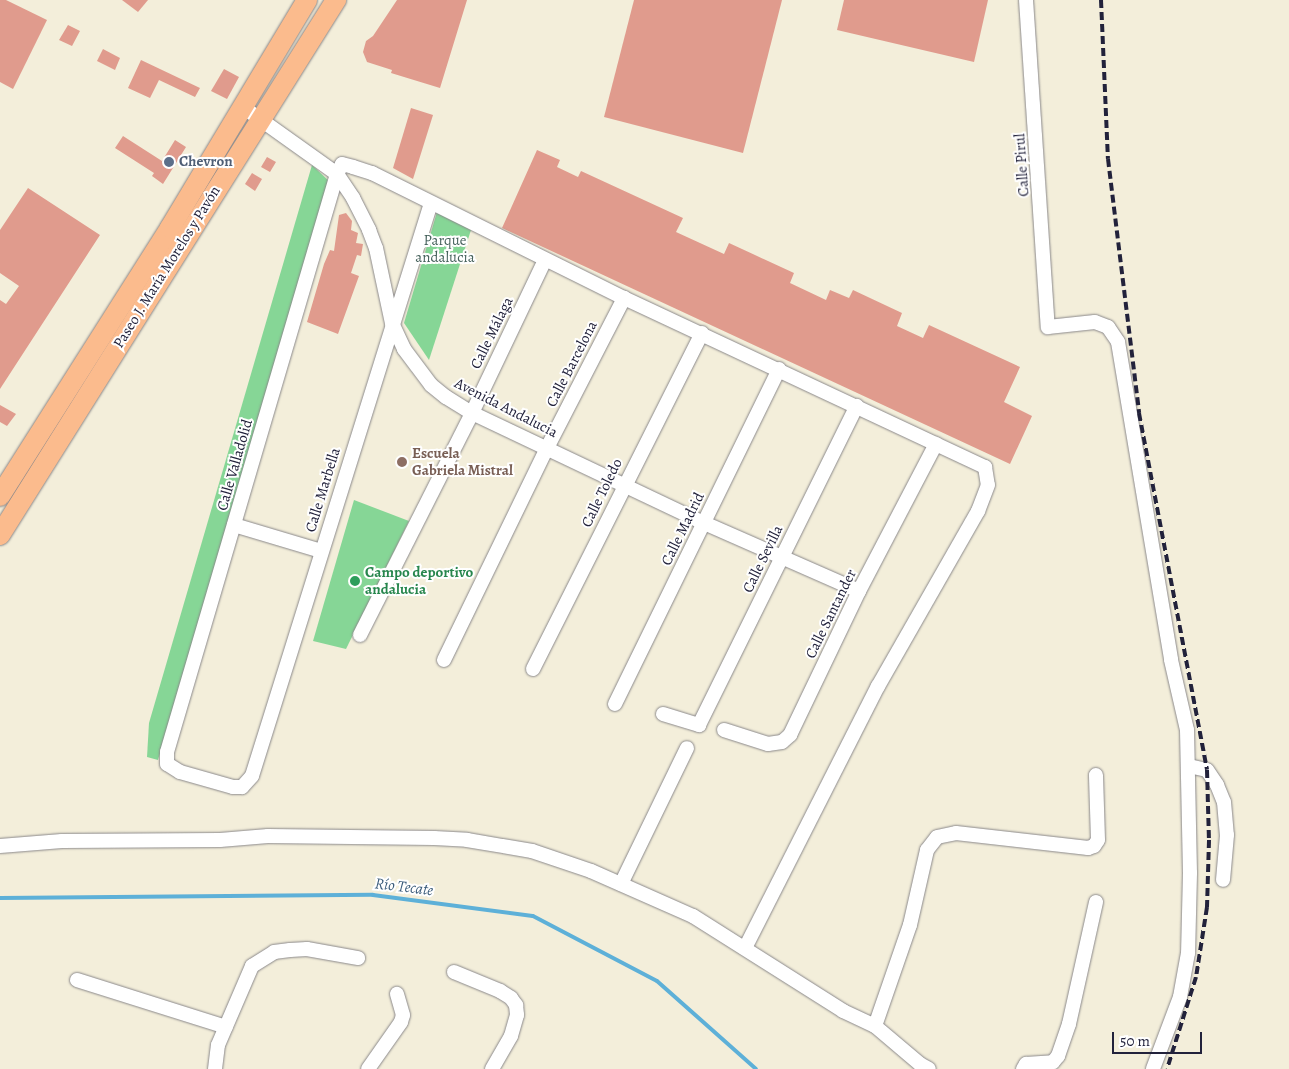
<!DOCTYPE html>
<html>
<head>
<meta charset="utf-8">
<style>
	body { margin:0 }
	#map { position:relative; width:1289px; height:1069px; overflow:hidden; background:#f3eeda; font-family:Alegreya,serif }
	div>[style] { position:absolute }
	[style*='--x'] { left:calc(var(--x)*1px); top:calc(var(--y)*1px); width:calc(var(--w)*1px); rotate:calc(var(--a)*1deg) }
	.green>* { inset:0; background:#86d696 }
	.stream>* { height:4px; margin:-2px; padding:0 2px; transform-origin:2px; border-radius:2px; background:#5db0d8 }
	.building>* { inset:0; background:#e09b8d }
	.roads { filter:drop-shadow(0 0 1px #8a888a) drop-shadow(0 0 1px #8a888a) }
	.minor>* { height:14px; margin:-7px; padding:0 7px; transform-origin:7px; border-radius:7px; background:#fff }
	.highway>* { height:20px; margin:-10px; padding:0 10px; transform-origin:10px; border-radius:10px; background:#fbbb8d }
	.rail>* { height:4px; margin-top:-2px; transform-origin:0; background:repeating-linear-gradient(90deg,#22223b 0 8px,transparent 0 12px) }
	.dots>* { width:14px; height:14px; translate:-50% -50%; box-sizing:border-box; border:2px solid #fff; border-radius:50% }
	span { translate:-50% -50%; white-space:nowrap; text-align:center; line-height:1.15; -webkit-text-stroke:4px #fff; paint-order:stroke }
	.service-label { font-size:15px; color:#4e5e75; font-weight:700 }
	.left { translate:0 -50%; text-align:left }
	.street-label { font-size:15px; color:#22223b }
	.park-label { font-size:15px; color:#45615b }
	.education-label { font-size:15px; color:#785e54; font-weight:700 }
	.leisure-label { font-size:15px; color:#27864d; font-weight:700 }
	.water-label { font-size:16px; color:#3a5b7a; font-style:italic }
	.scale { position:absolute; left:1112px; top:1032px; width:90px; height:22px; box-sizing:border-box; border:2px solid #22223b; border-top:0; padding-left:6px; font-size:15px; line-height:18px; white-space:nowrap; color:#22223b; -webkit-text-stroke:4px #fff; paint-order:stroke }
</style>
</head>
<body>
<div id="map">
	<div class="green">
		<div style="clip-path:polygon(312px 165px,331px 183px,158px 760px,147px 757px,149px 723px)"></div>
		<div style="clip-path:polygon(437px 212px,471px 230px,429px 360px,404px 323px)"></div>
		<div style="clip-path:polygon(354px 500px,409px 521px,346px 649px,313px 641px)"></div>
	</div>
	<div class="stream">
		<div style="--x:0;--y:898;--w:373;--a:-0.5"></div>
		<div style="--x:373;--y:895;--w:161;--a:7.5"></div>
		<div style="--x:533;--y:916;--w:140;--a:27.7"></div>
		<div style="--x:657;--y:981;--w:132;--a:41.6"></div>
	</div>
	<div class="building">
		<div style="clip-path:polygon(0 0,6px 0,47px 20px,13px 89px,0 82px)"></div>
		<div style="clip-path:polygon(122px 0,148px 0,138px 12px)"></div>
		<div style="clip-path:polygon(397px 0,467px 0,440px 88px,391px 73px,392px 70px,367px 62px,363px 52px,366px 41px,373px 36px)"></div>
		<div style="clip-path:polygon(634px 0,782px 0,743px 153px,604px 117px)"></div>
		<div style="clip-path:polygon(844px 0,988px 0,974px 62px,837px 30px)"></div>
		<div style="clip-path:polygon(68px 25px,80px 31px,72px 46px,59px 40px)"></div>
		<div style="clip-path:polygon(103px 49px,120px 58px,115px 70px,97px 61px)"></div>
		<div style="clip-path:polygon(141px 60px,200px 88px,195px 97px,159px 80px,150px 98px,128px 88px)"></div>
		<div style="clip-path:polygon(224px 69px,239px 77px,227px 99px,211px 91px)"></div>
		<div style="clip-path:polygon(411px 108px,433px 115px,413px 179px,393px 168px)"></div>
		<div style="clip-path:polygon(123px 136px,162px 161px,175px 140px,186px 147px,163px 184px,152px 176px,154px 173px,115px 148px)"></div>
		<div style="clip-path:polygon(537px 150px,560px 160px,557px 167px,578px 177px,581px 171px,683px 218px,676px 232px,724px 254px,729px 243px,794px 273px,790px 283px,826px 300px,830px 290px,849px 298px,853px 290px,902px 313px,897px 326px,923px 338px,929px 325px,1020px 367px,1004px 402px,1032px 416px,1010px 464px,502px 228px)"></div>
		<div style="clip-path:polygon(267px 157px,276px 162px,270px 172px,261px 167px)"></div>
		<div style="clip-path:polygon(252px 173px,262px 179px,255px 191px,245px 184px)"></div>
		<div style="clip-path:polygon(28px 188px,100px 235px,0 389px,0 300px,6px 304px,19px 286px,0 273px,0 230px)"></div>
		<div style="clip-path:polygon(346px 213px,352px 221px,351px 230px,358px 233px,356px 243px,363px 244px,361px 256px,357px 255px,351px 273px,359px 276px,338px 334px,307px 322px,324px 264px,330px 250px,334px 251px,339px 215px)"></div>
		<div style="clip-path:polygon(0 405px,16px 414px,7px 426px,0 422px)"></div>
	</div>
	<div class="roads">
		<div class="minor">
			<div style="--x:1026;--y:0;--w:328;--a:86.2"></div>
			<div style="--x:1048;--y:327;--w:47;--a:-6.1"></div>
			<div style="--x:1095;--y:322;--w:14;--a:21"></div>
			<div style="--x:1108;--y:327;--w:18;--a:56"></div>
			<div style="--x:1118;--y:342;--w:322;--a:80.5"></div>
			<div style="--x:1171;--y:660;--w:72;--a:77.1"></div>
			<div style="--x:1187;--y:730;--w:143;--a:88.8"></div>
			<div style="--x:1190;--y:873;--w:80;--a:91.4"></div>
			<div style="--x:1188;--y:953;--w:45;--a:100.3"></div>
			<div style="--x:1180;--y:997;--w:77;--a:110.6"></div>
			<div style="--x:243;--y:107;--w:115;--a:35.5"></div>
			<div style="--x:337;--y:174;--w:29;--a:56"></div>
			<div style="--x:353;--y:198;--w:36;--a:63"></div>
			<div style="--x:369;--y:230;--w:19;--a:69"></div>
			<div style="--x:376;--y:248;--w:77;--a:78"></div>
			<div style="--x:392;--y:323;--w:29;--a:65"></div>
			<div style="--x:404;--y:349;--w:45;--a:53.1"></div>
			<div style="--x:431;--y:385;--w:19;--a:39"></div>
			<div style="--x:446;--y:397;--w:31;--a:32"></div>
			<div style="--x:472;--y:413;--w:257;--a:25.4"></div>
			<div style="--x:704;--y:523;--w:169;--a:23.7"></div>
			<div style="--x:431;--y:203;--w:600;--a:107.35"></div>
			<div style="--x:252;--y:776;--w:15;--a:132"></div>
			<div style="--x:242;--y:787;--w:9;--a:180"></div>
			<div style="--x:233;--y:787;--w:55;--a:-164.2"></div>
			<div style="--x:180;--y:772;--w:15;--a:-148"></div>
			<div style="--x:167;--y:764;--w:12;--a:-90"></div>
			<div style="--x:167;--y:752;--w:602;--a:-73.61"></div>
			<div style="--x:337;--y:174;--w:11;--a:-63"></div>
			<div style="--x:342;--y:164;--w:11;--a:15"></div>
			<div style="--x:353;--y:167;--w:20;--a:18"></div>
			<div style="--x:372;--y:173;--w:281;--a:26.4"></div>
			<div style="--x:624;--y:298;--w:399;--a:25.1"></div>
			<div style="--x:985;--y:467;--w:18;--a:81"></div>
			<div style="--x:988;--y:485;--w:28;--a:111"></div>
			<div style="--x:978;--y:511;--w:202;--a:119.7"></div>
			<div style="--x:878;--y:686;--w:294;--a:116.9"></div>
			<div style="--x:234;--y:525;--w:91;--a:16.6"></div>
			<div style="--x:360;--y:635;--w:249;--a:-63.2"></div>
			<div style="--x:472;--y:413;--w:170;--a:-64.5"></div>
			<div style="--x:444;--y:660;--w:236;--a:-64.1"></div>
			<div style="--x:547;--y:448;--w:169;--a:-62.8"></div>
			<div style="--x:533;--y:669;--w:376;--a:-63.3"></div>
			<div style="--x:615;--y:704;--w:373;--a:-63.9"></div>
			<div style="--x:663;--y:714;--w:38;--a:17"></div>
			<div style="--x:699;--y:725;--w:356;--a:-63.7"></div>
			<div style="--x:724;--y:730;--w:46;--a:17.7"></div>
			<div style="--x:768;--y:744;--w:14;--a:-8"></div>
			<div style="--x:782;--y:742;--w:11;--a:-41"></div>
			<div style="--x:790;--y:735;--w:160;--a:-64.4"></div>
			<div style="--x:859;--y:591;--w:166;--a:-62.4"></div>
			<div style="--x:1189;--y:766;--w:18;--a:13"></div>
			<div style="--x:1207;--y:770;--w:18;--a:56"></div>
			<div style="--x:1217;--y:785;--w:18;--a:68"></div>
			<div style="--x:1224;--y:802;--w:33;--a:85"></div>
			<div style="--x:1227;--y:835;--w:45;--a:95.1"></div>
			<div style="--x:0;--y:846;--w:62;--a:-4.6"></div>
			<div style="--x:62;--y:841;--w:158;--a:-0.4"></div>
			<div style="--x:220;--y:840;--w:48;--a:-4.8"></div>
			<div style="--x:268;--y:836;--w:166;--a:0.7"></div>
			<div style="--x:434;--y:838;--w:33;--a:3"></div>
			<div style="--x:467;--y:840;--w:66;--a:9.6"></div>
			<div style="--x:532;--y:851;--w:62;--a:18.7"></div>
			<div style="--x:591;--y:871;--w:111;--a:23.8"></div>
			<div style="--x:693;--y:916;--w:178;--a:32.3"></div>
			<div style="--x:843;--y:1011;--w:35;--a:25"></div>
			<div style="--x:875;--y:1026;--w:59;--a:40.2"></div>
			<div style="--x:920;--y:1064;--w:10;--a:29"></div>
			<div style="--x:621;--y:884;--w:151;--a:-64.1"></div>
			<div style="--x:454;--y:972;--w:50;--a:22.4"></div>
			<div style="--x:500;--y:991;--w:13;--a:32"></div>
			<div style="--x:511;--y:998;--w:9;--a:54"></div>
			<div style="--x:516;--y:1005;--w:10;--a:84"></div>
			<div style="--x:517;--y:1015;--w:22;--a:106"></div>
			<div style="--x:511;--y:1036;--w:38;--a:120"></div>
			<div style="--x:77;--y:980;--w:156;--a:17.5"></div>
			<div style="--x:875;--y:1026;--w:107;--a:-70.9"></div>
			<div style="--x:910;--y:925;--w:77;--a:-77.2"></div>
			<div style="--x:927;--y:850;--w:16;--a:-52"></div>
			<div style="--x:937;--y:837;--w:19;--a:-12"></div>
			<div style="--x:956;--y:833;--w:133;--a:6.5"></div>
			<div style="--x:1088;--y:848;--w:6;--a:-18"></div>
			<div style="--x:1094;--y:846;--w:7;--a:-56"></div>
			<div style="--x:1098;--y:840;--w:65;--a:-91.8"></div>
			<div style="--x:215;--y:1069;--w:24;--a:-83"></div>
			<div style="--x:218;--y:1045;--w:86;--a:-66.7"></div>
			<div style="--x:252;--y:966;--w:26;--a:-32"></div>
			<div style="--x:274;--y:952;--w:16;--a:-7"></div>
			<div style="--x:290;--y:950;--w:17;--a:-3"></div>
			<div style="--x:307;--y:949;--w:52;--a:10"></div>
			<div style="--x:368;--y:1069;--w:57;--a:-54.9"></div>
			<div style="--x:401;--y:1022;--w:7;--a:-74"></div>
			<div style="--x:403;--y:1015;--w:22;--a:-106"></div>
			<div style="--x:1023;--y:1069;--w:6;--a:-59"></div>
			<div style="--x:1026;--y:1064;--w:27;--a:-4"></div>
			<div style="--x:1053;--y:1062;--w:8;--a:-50"></div>
			<div style="--x:1058;--y:1056;--w:34;--a:-71"></div>
			<div style="--x:1069;--y:1024;--w:125;--a:-77.5"></div>
		</div>
		<div class="highway">
			<div style="--x:0;--y:496;--w:317;--a:-57.6"></div>
			<div style="--x:170;--y:228;--w:266;--a:-59"></div>
			<div style="--x:0;--y:535;--w:632;--a:-57.87"></div>
		</div>
	</div>
	<div class="rail">
		<div style="--x:1101;--y:0;--w:159;--a:87.5"></div>
		<div style="--x:1108;--y:159;--w:256;--a:83"></div>
		<div style="--x:1139;--y:413;--w:363;--a:79.2"></div>
		<div style="--x:1207;--y:770;--w:70;--a:88.4"></div>
		<div style="--x:1209;--y:840;--w:67;--a:91.7"></div>
		<div style="--x:1207;--y:907;--w:71;--a:98.9"></div>
		<div style="--x:1196;--y:977;--w:96;--a:107.5"></div>
	</div>
	<div class="dots">
		<div style="left:169px;top:162px;background:#5c6f8a"></div>
		<div style="left:402px;top:462px;background:#8d6e63"></div>
		<div style="left:355px;top:581px;background:#2e9e5b"></div>
	</div>
	<div class="service-label">
		<span class="left" style="left:179px;top:162px">Chevron</span>
	</div>
	<div class="street-label">
		<span style="left:1022px;top:165px;rotate:-94deg">Calle Pirul</span>
		<span style="left:167px;top:267px;rotate:-58deg">Paseo J. María Morelos y Pavón</span>
		<span style="left:492px;top:333px;rotate:-64deg">Calle Málaga</span>
		<span style="left:572px;top:364px;rotate:-63deg">Calle Barcelona</span>
		<span style="left:506px;top:408px;rotate:27deg">Avenida Andalucia</span>
		<span style="left:235px;top:465px;rotate:-74deg">Calle Valladolid</span>
		<span style="left:323px;top:490px;rotate:-73deg">Calle Marbella</span>
		<span style="left:602px;top:493px;rotate:-64deg">Calle Toledo</span>
		<span style="left:683px;top:529px;rotate:-64deg">Calle Madrid</span>
		<span style="left:763px;top:559px;rotate:-64deg">Calle Sevilla</span>
		<span style="left:831px;top:614px;rotate:-64deg">Calle Santander</span>
	</div>
	<div class="park-label">
		<span style="left:445px;top:249px">Parque<br>andalucia</span>
	</div>
	<div class="education-label">
		<span class="left" style="left:412px;top:462px">Escuela<br>Gabriela Mistral</span>
	</div>
	<div class="leisure-label">
		<span class="left" style="left:365px;top:581px">Campo deportivo<br>andalucia</span>
	</div>
	<div class="water-label">
		<span style="left:404px;top:887px;rotate:7deg">Río Tecate</span>
	</div>
	<div class="scale">50 m</div>
</div>
</body>
</html>
